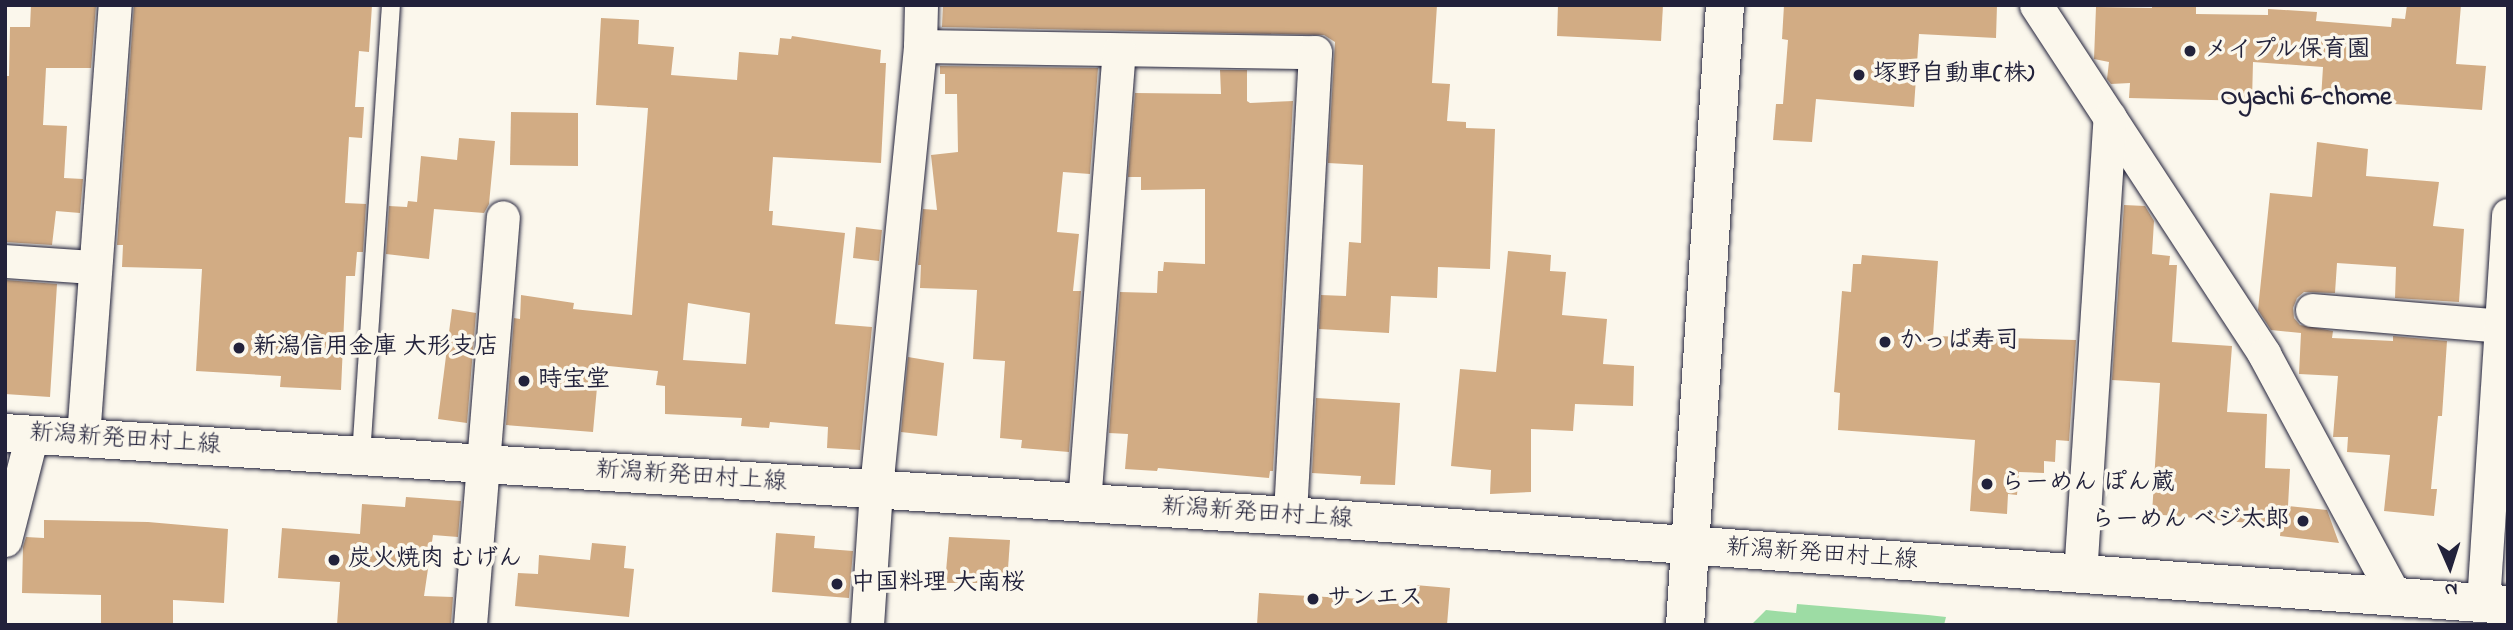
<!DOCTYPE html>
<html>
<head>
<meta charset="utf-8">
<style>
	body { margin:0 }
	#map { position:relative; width:2513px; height:630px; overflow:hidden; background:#fbf7ec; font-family:"Indie Flower","Klee One",sans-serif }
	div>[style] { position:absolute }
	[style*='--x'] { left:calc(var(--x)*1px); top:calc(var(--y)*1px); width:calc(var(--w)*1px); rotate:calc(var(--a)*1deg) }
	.green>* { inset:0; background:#9ddca4 }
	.building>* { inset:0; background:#d2ac84 }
	.roads { filter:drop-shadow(0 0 2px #22223b) drop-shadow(0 0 2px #22223b) }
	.service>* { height:18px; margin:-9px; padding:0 9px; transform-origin:9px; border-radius:9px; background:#fbf7ec }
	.minor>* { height:33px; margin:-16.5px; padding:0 16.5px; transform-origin:16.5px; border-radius:16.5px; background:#fbf7ec }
	.tertiary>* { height:38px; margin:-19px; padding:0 19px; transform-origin:19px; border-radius:19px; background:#fbf7ec }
	.primary>* { height:38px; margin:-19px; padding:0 19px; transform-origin:19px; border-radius:19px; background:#fbf7ec }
	.dots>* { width:19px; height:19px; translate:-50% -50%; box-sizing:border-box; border:4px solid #fbf7ec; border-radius:50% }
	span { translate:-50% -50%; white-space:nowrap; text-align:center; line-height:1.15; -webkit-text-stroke:7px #fbf7ec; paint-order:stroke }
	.poi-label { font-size:24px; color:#22223b; font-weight:700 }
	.left { translate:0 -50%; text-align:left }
	.right { translate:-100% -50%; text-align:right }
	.street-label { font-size:24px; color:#22223b }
	.neighbourhood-label { font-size:26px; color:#22223b; font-weight:700 }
	.frame { position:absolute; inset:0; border:7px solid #22223b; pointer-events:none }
	.north { position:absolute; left:2415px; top:532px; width:70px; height:70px; -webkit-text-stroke:5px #fbf7ec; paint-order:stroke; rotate:177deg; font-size:19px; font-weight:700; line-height:28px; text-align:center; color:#22223b }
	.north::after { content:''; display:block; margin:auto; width:24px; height:32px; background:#22223b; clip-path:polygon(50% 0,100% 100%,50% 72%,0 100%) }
</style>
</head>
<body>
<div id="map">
	<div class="green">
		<div style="clip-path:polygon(1797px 604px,1928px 615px,1946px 617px,1944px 625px,1751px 625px,1766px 610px,1796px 613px)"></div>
	</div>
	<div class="building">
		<div style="clip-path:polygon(31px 5px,96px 5px,91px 68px,46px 68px,43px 125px,67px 126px,64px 178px,83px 179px,80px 213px,56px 211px,52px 245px,5px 242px,5px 93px,6px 76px,9px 76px,10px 27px,30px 27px)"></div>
		<div style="clip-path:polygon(134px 5px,372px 5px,369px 52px,359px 51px,355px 107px,364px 107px,362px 138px,349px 137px,345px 203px,366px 204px,363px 252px,357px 252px,355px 276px,346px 276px,341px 390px,280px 387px,281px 376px,196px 371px,202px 269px,122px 267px,123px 245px,117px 245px)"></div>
		<div style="clip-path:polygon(943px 5px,1437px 5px,1432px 83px,1450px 84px,1447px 121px,1466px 122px,1466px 128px,1495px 129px,1490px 269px,1438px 267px,1437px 298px,1391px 296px,1389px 333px,1319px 329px,1321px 295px,1346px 296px,1349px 242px,1361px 243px,1363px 165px,1328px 163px,1335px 42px,1324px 35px,942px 27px)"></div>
		<div style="clip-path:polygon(1558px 5px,1663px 5px,1661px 41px,1557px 36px)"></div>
		<div style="clip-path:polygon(1784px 5px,1997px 5px,1996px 38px,1919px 34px,1914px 107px,1816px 99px,1812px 142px,1773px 140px,1776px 104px,1783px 104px,1788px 40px,1782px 39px)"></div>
		<div style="clip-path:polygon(2152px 5px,2196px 5px,2196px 14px,2268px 15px,2268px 9px,2317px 12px,2316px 21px,2391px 27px,2392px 18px,2405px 19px,2407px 5px,2461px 5px,2456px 64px,2486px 66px,2482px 110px,2321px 99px,2323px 67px,2253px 62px,2252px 101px,2129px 98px,2130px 83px,2111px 84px,2107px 79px,2109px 62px,2094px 59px,2096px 7px,2152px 8px)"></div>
		<div style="clip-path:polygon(evenodd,601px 18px,639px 20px,638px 44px,674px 47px,671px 75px,737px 80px,739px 52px,778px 55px,780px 38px,791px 39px,792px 36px,881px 50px,880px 63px,886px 63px,881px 163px,773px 157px,769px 211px,773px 211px,772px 225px,845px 233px,835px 324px,872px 327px,860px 450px,827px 448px,828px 427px,770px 422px,769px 428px,741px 426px,742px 418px,665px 414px,665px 386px,656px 385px,658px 371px,599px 365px,593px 432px,506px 425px,514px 318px,520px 319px,521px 295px,574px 303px,573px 309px,632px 315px,648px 108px,596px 105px,601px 18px,688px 303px,750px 313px,746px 364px,683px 360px,688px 303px)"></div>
		<div style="clip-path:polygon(940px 66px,1098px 68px,1090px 174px,1063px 172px,1057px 232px,1079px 234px,1073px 291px,1081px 291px,1069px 452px,1021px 448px,1022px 440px,1000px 438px,1005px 361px,973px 359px,977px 290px,920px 288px,921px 265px,918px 265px,923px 209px,937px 210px,931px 155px,958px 152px,957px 94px,945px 94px,945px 74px,940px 74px)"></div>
		<div style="clip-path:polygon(1220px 70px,1247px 70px,1247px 101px,1250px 103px,1293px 101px,1273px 471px,1270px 471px,1269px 478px,1158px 468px,1157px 471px,1125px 469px,1128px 434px,1109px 433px,1120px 292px,1157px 293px,1158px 271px,1163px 271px,1164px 262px,1205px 264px,1205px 189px,1141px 190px,1141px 177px,1128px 177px,1135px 93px,1221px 94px)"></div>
		<div style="clip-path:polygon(511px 112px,578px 113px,578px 166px,510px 165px)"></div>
		<div style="clip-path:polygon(459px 138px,495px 141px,489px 204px,484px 213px,434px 209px,429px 259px,386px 254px,389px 206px,407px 207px,408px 201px,417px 202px,421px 156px,457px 160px)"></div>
		<div style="clip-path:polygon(2317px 142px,2368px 149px,2366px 176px,2439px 182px,2433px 226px,2464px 229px,2459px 302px,2395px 298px,2396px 267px,2337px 263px,2335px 293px,2304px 292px,2297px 298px,2293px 308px,2294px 318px,2300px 325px,2333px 331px,2332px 338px,2393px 341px,2393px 336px,2447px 341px,2442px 416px,2438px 416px,2431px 489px,2437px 489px,2434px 516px,2384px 511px,2390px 455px,2347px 452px,2348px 437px,2333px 437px,2338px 376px,2299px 374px,2301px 333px,2271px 330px,2258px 310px,2270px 193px,2312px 197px)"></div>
		<div style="clip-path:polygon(2124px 205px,2145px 206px,2154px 221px,2152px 254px,2170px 256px,2169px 265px,2177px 265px,2172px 342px,2232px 346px,2227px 412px,2267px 414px,2265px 468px,2290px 469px,2288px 506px,2327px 510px,2339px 543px,2280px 536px,2281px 526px,2152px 514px,2160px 383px,2112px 380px)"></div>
		<div style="clip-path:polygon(856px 227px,882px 230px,879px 261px,853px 258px)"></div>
		<div style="clip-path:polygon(1508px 251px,1551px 255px,1550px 271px,1566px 272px,1562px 315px,1607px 319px,1603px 364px,1634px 366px,1633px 406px,1575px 404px,1573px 431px,1531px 429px,1531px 492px,1490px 494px,1491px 470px,1451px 466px,1460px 369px,1496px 372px)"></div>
		<div style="clip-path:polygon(1862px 255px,1938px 261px,1933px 336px,2076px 340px,2069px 441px,2056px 440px,2055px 462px,2044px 461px,2044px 473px,2019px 472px,2017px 495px,2008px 494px,2007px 514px,1970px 511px,1975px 440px,1838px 430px,1840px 393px,1834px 392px,1842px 291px,1851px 292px,1853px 264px,1861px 264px)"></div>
		<div style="clip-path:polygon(5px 280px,57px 284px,50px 397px,5px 394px)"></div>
		<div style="clip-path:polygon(452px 309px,476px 313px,467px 423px,438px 419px)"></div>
		<div style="clip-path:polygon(908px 357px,944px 363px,937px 436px,901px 432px)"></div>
		<div style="clip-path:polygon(1316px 398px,1400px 403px,1395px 485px,1360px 484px,1361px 476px,1312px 473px)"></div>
		<div style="clip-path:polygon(406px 497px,461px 501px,458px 537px,433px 535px,424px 596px,453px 597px,451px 624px,337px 625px,340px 582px,278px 578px,282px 528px,360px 534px,362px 504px,405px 507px)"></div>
		<div style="clip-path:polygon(44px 520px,148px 522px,228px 529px,224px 603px,173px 600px,173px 625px,101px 625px,101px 595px,22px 593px,23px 547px,26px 537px,44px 538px)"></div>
		<div style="clip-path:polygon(776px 533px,815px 536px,814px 548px,853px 551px,849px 598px,772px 592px)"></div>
		<div style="clip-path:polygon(949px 537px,1010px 540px,1007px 583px,945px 583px)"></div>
		<div style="clip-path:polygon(592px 543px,626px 546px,624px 568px,634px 569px,629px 617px,515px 606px,518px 573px,538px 574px,539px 555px,590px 560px)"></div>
		<div style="clip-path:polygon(1415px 585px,1450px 588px,1447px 625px,1257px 625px,1259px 593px,1414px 602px)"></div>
	</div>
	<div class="roads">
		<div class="service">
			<div style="--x:361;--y:456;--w:452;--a:-86.2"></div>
		</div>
		<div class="minor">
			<div style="--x:2036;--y:5;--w:417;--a:56.8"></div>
			<div style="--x:2264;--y:354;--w:277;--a:61.6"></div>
			<div style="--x:920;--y:46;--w:395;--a:0.9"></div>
			<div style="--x:1315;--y:52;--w:465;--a:93.1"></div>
			<div style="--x:5;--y:261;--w:89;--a:3.9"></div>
			<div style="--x:2312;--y:310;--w:190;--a:4.8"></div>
			<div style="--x:83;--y:437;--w:433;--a:-85.8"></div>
			<div style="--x:1084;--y:503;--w:454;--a:-85.6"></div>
			<div style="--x:5;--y:540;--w:108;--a:-75.6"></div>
			<div style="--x:2080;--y:575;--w:459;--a:-86.3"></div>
			<div style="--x:2483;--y:603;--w:389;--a:-86.3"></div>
			<div style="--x:470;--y:625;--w:409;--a:-85.4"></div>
			<div style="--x:867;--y:625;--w:137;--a:-86.2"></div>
			<div style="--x:876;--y:488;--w:444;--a:-84.3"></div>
			<div style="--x:920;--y:46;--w:41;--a:-88.6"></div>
		</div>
		<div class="tertiary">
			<div style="--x:1685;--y:625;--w:621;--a:-86.31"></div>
		</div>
		<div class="primary">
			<div style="--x:5;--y:433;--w:1288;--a:3.7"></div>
			<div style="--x:1290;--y:516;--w:1221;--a:4.18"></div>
		</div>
	</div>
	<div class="dots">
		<div style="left:2190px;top:51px;background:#22223b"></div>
		<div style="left:1859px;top:75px;background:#22223b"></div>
		<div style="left:1885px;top:342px;background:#22223b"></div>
		<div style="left:239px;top:348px;background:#22223b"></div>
		<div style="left:524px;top:381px;background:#22223b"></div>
		<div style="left:1987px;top:484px;background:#22223b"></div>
		<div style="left:2303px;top:521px;background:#22223b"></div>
		<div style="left:334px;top:560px;background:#22223b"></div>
		<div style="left:837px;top:584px;background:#22223b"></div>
		<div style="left:1313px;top:599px;background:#22223b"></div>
	</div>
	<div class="poi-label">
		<span class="left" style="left:2204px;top:51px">メイプル保育園</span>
		<span class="left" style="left:1873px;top:75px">塚野自動車(株)</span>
		<span class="left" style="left:1899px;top:342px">かっぱ寿司</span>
		<span class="left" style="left:253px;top:348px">新潟信用金庫 大形支店</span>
		<span class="left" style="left:538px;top:381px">時宝堂</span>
		<span class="left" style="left:2001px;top:484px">らーめん ぽん蔵</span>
		<span class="right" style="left:2289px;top:521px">らーめん ベジ太郎</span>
		<span class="left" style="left:348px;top:560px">炭火焼肉 むげん</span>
		<span class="left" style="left:851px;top:584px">中国料理 大南桜</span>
		<span class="left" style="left:1327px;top:599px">サンエス</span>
	</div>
	<div class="street-label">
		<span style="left:125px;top:440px;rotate:4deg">新潟新発田村上線</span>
		<span style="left:691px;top:477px;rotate:4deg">新潟新発田村上線</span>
		<span style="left:1257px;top:514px;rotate:4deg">新潟新発田村上線</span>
		<span style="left:1822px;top:555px;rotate:4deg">新潟新発田村上線</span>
	</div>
	<div class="neighbourhood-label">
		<span style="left:2306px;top:99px">Oyachi 6-chome</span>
	</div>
	<div class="frame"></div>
	<div class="north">N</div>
</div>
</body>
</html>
